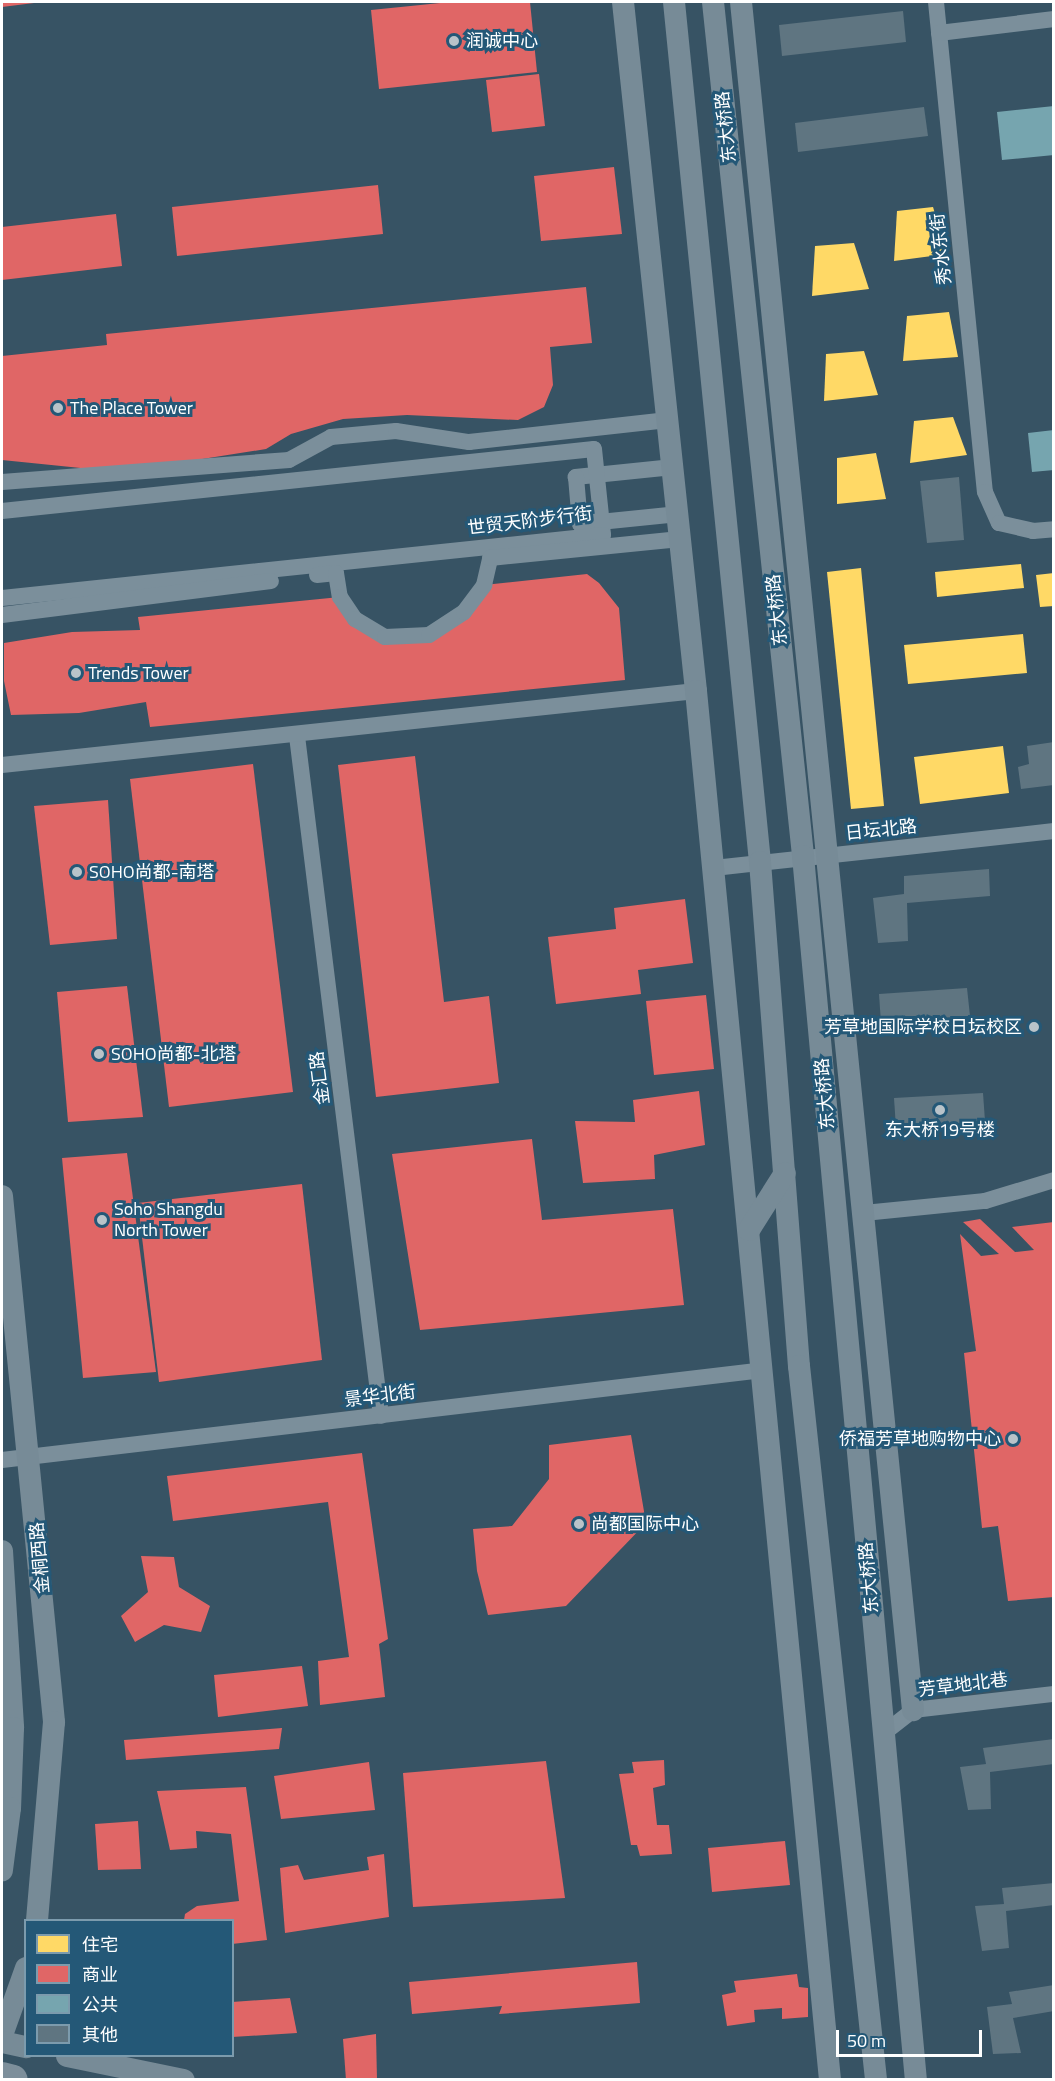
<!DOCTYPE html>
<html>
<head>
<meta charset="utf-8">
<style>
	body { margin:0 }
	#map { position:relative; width:1055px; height:2081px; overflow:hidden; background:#375364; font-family:"Titillium Web","Noto Sans SC",sans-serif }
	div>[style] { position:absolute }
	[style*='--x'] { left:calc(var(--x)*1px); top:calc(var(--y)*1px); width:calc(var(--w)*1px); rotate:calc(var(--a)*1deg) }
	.homes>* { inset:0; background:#ffd966 }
	.shops>* { inset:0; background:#e06666 }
	.public>* { inset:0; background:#76a5af }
	.building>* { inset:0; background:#5f7581 }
	.street>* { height:16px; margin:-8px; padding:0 8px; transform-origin:8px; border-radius:8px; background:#7b8f9b }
	.secondary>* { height:22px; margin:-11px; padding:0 11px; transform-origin:11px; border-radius:11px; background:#778b97 }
	.highway>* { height:30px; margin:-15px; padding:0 15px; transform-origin:15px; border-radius:15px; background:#7d8f9b }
	.dots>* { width:16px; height:16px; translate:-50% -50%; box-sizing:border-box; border:3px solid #245877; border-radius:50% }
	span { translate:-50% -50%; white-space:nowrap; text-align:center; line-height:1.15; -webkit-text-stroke:6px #245877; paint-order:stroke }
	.poi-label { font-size:18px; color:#fff }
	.left { translate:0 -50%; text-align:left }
	.right { translate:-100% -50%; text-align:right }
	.street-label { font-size:18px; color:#fff }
	.frame { position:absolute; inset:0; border:3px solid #fff; pointer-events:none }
	.legend { position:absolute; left:24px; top:1919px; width:210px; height:138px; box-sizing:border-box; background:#245877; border:2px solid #7c9bad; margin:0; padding:8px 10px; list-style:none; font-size:18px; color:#fff }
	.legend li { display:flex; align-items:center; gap:12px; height:30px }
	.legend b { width:30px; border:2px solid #7c9bad }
	.scale { position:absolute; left:836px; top:2030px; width:146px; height:27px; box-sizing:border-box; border:3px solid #fff; border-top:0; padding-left:8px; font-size:18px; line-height:21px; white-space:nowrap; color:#fff; -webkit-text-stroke:4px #245877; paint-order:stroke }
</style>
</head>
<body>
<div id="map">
	<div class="homes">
		<div style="clip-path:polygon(933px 207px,947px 254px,894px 261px,897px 211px)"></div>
		<div style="clip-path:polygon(854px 243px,869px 289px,812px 296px,815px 246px)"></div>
		<div style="clip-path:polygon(949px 312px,958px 357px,903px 361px,907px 316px)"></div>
		<div style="clip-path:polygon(864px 351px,878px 395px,824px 401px,826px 354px)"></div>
		<div style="clip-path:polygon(953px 417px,967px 455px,910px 463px,914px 421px)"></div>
		<div style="clip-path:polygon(876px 453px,886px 499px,837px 504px,837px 458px)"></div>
		<div style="clip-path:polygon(1021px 564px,1024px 588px,937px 597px,935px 572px)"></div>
		<div style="clip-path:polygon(861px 568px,884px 806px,851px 809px,827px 572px)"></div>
		<div style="clip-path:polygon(1054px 573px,1054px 606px,1040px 607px,1036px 575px)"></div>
		<div style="clip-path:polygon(1023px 634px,1027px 673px,908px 684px,904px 645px)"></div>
		<div style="clip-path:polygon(1003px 746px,1009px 793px,920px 804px,914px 757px)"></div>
	</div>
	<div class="shops">
		<div style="clip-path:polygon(2px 2px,34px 2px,34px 3px,2px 7px)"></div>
		<div style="clip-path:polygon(450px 2px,530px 2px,537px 72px,379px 89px,371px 10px)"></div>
		<div style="clip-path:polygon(539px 74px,545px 126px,492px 132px,486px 80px)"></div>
		<div style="clip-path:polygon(614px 167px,622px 234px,541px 241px,534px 176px)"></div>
		<div style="clip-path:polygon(378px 185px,383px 234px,177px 256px,172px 207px)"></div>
		<div style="clip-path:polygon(116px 214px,122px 266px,2px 280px,2px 227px)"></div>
		<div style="clip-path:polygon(586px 287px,592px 343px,550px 347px,553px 385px,544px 407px,518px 420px,407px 415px,343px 419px,291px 434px,266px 449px,120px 472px,2px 460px,2px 356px,107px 345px,106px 334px)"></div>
		<div style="clip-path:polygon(587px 574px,599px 583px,619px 608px,625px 680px,150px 727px,146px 702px,79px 713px,11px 715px,4px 681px,4px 643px,72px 632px,140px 630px,138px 617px,340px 597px,385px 637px,429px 635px,484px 585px)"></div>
		<div style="clip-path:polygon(415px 756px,444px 1002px,489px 996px,499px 1083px,376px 1097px,338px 765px)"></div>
		<div style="clip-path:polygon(253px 764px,293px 1092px,169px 1107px,130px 779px)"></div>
		<div style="clip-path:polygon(108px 800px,117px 939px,50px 945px,34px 806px)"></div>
		<div style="clip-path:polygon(685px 899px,693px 963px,638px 970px,641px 994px,556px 1004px,548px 937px,616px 929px,614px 908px)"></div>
		<div style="clip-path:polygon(127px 986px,143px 1117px,68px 1122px,57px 992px)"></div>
		<div style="clip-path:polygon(706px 995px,714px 1069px,654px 1075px,646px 1001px)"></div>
		<div style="clip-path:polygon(699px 1091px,705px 1145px,654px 1155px,655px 1179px,583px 1183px,575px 1121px,635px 1122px,633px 1100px)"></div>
		<div style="clip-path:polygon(532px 1139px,542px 1220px,673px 1209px,684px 1305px,420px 1330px,392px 1154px)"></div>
		<div style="clip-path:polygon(127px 1153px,156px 1372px,83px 1378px,62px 1158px)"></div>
		<div style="clip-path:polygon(302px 1184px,322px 1360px,159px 1382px,138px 1203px)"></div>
		<div style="clip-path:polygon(980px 1219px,1015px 1252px,1034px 1250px,1012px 1227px,1054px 1222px,1054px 1597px,1008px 1601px,998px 1526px,982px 1528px,964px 1353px,976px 1351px,960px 1234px,981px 1256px,999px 1254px,963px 1222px)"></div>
		<div style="clip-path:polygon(631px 1435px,646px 1523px,566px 1606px,488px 1615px,477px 1571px,473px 1529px,512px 1526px,549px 1479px,549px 1445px)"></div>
		<div style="clip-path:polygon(362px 1453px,388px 1639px,379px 1644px,385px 1697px,320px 1705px,318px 1661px,349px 1657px,328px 1502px,173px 1521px,167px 1476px)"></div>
		<div style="clip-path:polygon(141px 1556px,174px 1557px,179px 1587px,210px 1606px,201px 1632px,164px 1625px,135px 1642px,121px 1616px,148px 1592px)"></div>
		<div style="clip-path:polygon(302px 1666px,308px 1706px,218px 1717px,214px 1675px)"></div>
		<div style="clip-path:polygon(282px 1728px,279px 1749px,126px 1760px,124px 1740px)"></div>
		<div style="clip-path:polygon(664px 1760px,665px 1785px,653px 1788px,657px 1825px,669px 1825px,672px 1854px,640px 1856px,637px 1845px,631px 1845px,619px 1774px,634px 1773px,632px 1762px)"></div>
		<div style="clip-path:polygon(546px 1761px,565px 1898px,413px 1907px,403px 1773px)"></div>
		<div style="clip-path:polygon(369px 1762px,375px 1810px,281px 1819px,274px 1776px)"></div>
		<div style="clip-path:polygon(246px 1787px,267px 1940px,232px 1944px,232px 1920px,184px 1920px,185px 1914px,197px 1906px,239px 1901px,231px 1834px,196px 1831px,197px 1848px,170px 1850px,157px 1791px)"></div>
		<div style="clip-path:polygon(138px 1821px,141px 1869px,98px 1870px,95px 1824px)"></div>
		<div style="clip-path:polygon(785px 1841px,790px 1885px,712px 1892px,708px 1848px)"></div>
		<div style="clip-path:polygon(384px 1854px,389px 1917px,285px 1933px,280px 1868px,298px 1865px,304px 1880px,369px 1870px,367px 1857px)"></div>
		<div style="clip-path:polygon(637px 1962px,640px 2003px,499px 2014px,502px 2006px,412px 2014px,409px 1982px)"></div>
		<div style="clip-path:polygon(797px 1974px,799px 1987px,808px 1988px,808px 2017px,782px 2019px,782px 2008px,754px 2010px,755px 2022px,727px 2026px,722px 1995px,736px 1992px,734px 1981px)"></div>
		<div style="clip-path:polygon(290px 1998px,297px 2033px,232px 2037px,232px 2002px)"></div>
		<div style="clip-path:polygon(376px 2034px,377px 2080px,346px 2080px,343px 2039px)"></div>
	</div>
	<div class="public">
		<div style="clip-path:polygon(1054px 106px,1054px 155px,1002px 160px,997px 112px)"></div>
		<div style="clip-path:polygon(1054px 430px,1054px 470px,1032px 472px,1028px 433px)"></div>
	</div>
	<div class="building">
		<div style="clip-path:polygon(903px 11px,906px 42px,782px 56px,779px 25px)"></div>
		<div style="clip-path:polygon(924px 107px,928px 136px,798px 152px,795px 123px)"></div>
		<div style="clip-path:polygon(959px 477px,964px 540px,927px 543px,920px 481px)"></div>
		<div style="clip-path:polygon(1054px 742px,1054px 785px,1021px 789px,1018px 767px,1029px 764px,1027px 746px)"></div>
		<div style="clip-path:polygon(989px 869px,990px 896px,907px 903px,908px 941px,878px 943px,873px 898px,904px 894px,904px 876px)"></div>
		<div style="clip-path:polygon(967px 988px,970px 1016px,881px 1023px,879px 994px)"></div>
		<div style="clip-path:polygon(983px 1093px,985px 1121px,896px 1128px,894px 1098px)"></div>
		<div style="clip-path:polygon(1054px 1739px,1054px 1764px,990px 1772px,991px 1809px,968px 1810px,960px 1767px,986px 1764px,983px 1748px)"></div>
		<div style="clip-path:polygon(1054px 1883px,1054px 1905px,1006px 1911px,1009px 1948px,982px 1951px,975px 1906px,1004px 1904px,1002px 1888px)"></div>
		<div style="clip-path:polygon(1054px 1985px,1054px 2011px,1013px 2018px,1021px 2053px,993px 2054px,987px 2007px,1012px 2004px,1009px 1992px)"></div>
	</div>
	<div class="street">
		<div style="--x:936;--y:2;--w:492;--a:84.3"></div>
		<div style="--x:985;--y:492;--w:34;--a:66"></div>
		<div style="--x:999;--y:523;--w:35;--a:13"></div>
		<div style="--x:1033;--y:531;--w:21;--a:-5"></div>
		<div style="--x:939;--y:33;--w:116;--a:-6.9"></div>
		<div style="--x:673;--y:467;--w:98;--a:174.1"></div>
		<div style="--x:576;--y:477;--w:47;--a:85.1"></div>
		<div style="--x:580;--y:524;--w:99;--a:-5.8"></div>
		<div style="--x:2;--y:482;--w:288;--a:-4.4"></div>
		<div style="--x:289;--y:460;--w:48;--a:-28.7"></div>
		<div style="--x:331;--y:437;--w:65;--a:-5.3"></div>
		<div style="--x:396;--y:431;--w:74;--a:8.6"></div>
		<div style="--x:469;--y:442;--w:200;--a:-6.3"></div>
		<div style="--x:2;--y:511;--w:595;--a:-5.98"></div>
		<div style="--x:594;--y:449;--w:86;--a:84"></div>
		<div style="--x:603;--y:535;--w:604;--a:174.02"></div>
		<div style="--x:317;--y:575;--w:19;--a:-6"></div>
		<div style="--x:336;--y:573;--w:24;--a:81"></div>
		<div style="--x:340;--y:597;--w:27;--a:56"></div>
		<div style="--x:355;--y:619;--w:35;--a:31"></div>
		<div style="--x:385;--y:637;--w:44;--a:-2.6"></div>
		<div style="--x:429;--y:635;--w:42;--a:-33.3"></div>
		<div style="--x:464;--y:612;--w:34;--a:-53"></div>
		<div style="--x:484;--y:585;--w:28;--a:-77"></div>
		<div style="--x:490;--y:558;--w:191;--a:-5.7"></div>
		<div style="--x:2;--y:615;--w:271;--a:-7.2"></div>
		<div style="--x:297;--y:736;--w:685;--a:82.96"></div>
		<div style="--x:2;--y:765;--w:698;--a:-6.09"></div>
		<div style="--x:714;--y:868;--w:342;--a:-6.2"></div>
		<div style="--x:864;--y:1213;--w:122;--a:-5.7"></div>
		<div style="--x:985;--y:1201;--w:72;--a:-16.9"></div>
		<div style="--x:2;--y:1460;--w:766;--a:-6.74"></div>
		<div style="--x:884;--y:1733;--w:37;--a:-38"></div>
		<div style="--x:913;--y:1710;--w:142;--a:-6.5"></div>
	</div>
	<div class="secondary">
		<div style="--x:623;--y:2;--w:693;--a:83.95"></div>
		<div style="--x:696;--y:691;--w:1395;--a:84.49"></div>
		<div style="--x:674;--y:2;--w:864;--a:84.29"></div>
		<div style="--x:760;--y:862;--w:506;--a:85.58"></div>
		<div style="--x:799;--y:1366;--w:718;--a:83.84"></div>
		<div style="--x:713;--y:2;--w:859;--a:83.98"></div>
		<div style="--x:803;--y:856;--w:1229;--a:84.73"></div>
		<div style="--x:741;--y:2;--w:1717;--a:84.25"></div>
		<div style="--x:2;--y:1196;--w:529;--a:84.35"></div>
		<div style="--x:54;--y:1722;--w:199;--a:94.9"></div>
		<div style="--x:749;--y:1230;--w:67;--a:-57.7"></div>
		<div style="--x:2;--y:1551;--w:177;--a:86.4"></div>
		<div style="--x:13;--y:1728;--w:80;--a:92.1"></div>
		<div style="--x:10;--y:1808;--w:63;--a:97.4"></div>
		<div style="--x:2;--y:2035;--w:71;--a:-70.3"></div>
		<div style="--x:2;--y:2042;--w:25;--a:12"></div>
		<div style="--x:67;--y:2056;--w:119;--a:11.6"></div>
	</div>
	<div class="highway">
		<div style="--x:2;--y:2077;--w:11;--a:15"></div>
	</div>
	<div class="dots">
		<div style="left:454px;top:41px;background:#b9c3c9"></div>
		<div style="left:58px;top:408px;background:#b9c3c9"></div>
		<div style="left:76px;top:673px;background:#b9c3c9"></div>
		<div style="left:77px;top:872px;background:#b9c3c9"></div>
		<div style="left:1034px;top:1027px;background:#b9c3c9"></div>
		<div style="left:99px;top:1054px;background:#b9c3c9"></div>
		<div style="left:940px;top:1110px;background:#b9c3c9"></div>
		<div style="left:102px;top:1220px;background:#b9c3c9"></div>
		<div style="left:1013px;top:1439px;background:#b9c3c9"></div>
		<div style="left:579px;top:1524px;background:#b9c3c9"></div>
	</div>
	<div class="poi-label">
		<span class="left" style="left:466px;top:41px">润诚中心</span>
		<span class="left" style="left:70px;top:408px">The Place Tower</span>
		<span class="left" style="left:88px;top:673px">Trends Tower</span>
		<span class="left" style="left:89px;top:872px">SOHO尚都-南塔</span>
		<span class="right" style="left:1022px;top:1027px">芳草地国际学校日坛校区</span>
		<span class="left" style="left:111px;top:1054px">SOHO尚都-北塔</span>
		<span style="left:940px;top:1130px">东大桥19号楼</span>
		<span class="left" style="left:114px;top:1220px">Soho Shangdu<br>North Tower</span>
		<span class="right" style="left:1001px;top:1439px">侨福芳草地购物中心</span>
		<span class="left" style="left:591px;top:1524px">尚都国际中心</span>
	</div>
	<div class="street-label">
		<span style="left:726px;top:127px;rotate:-96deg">东大桥路</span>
		<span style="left:941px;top:249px;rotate:-96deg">秀水东街</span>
		<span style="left:530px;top:521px;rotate:-7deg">世贸天阶步行街</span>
		<span style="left:777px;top:610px;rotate:-96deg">东大桥路</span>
		<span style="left:881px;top:830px;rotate:-6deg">日坛北路</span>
		<span style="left:320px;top:1078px;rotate:-97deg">金汇路</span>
		<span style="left:825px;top:1094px;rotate:-95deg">东大桥路</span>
		<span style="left:380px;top:1396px;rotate:-7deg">景华北街</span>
		<span style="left:40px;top:1558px;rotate:-95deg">金桐西路</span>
		<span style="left:869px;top:1578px;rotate:-95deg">东大桥路</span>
		<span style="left:963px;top:1685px;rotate:-7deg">芳草地北巷</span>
	</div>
	<div class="frame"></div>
	<ul class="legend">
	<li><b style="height:16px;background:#ffd966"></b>住宅</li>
	<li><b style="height:16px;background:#e06666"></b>商业</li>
	<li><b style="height:16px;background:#76a5af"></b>公共</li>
	<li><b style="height:16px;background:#5f7581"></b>其他</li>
	</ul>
	<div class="scale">50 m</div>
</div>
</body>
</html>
